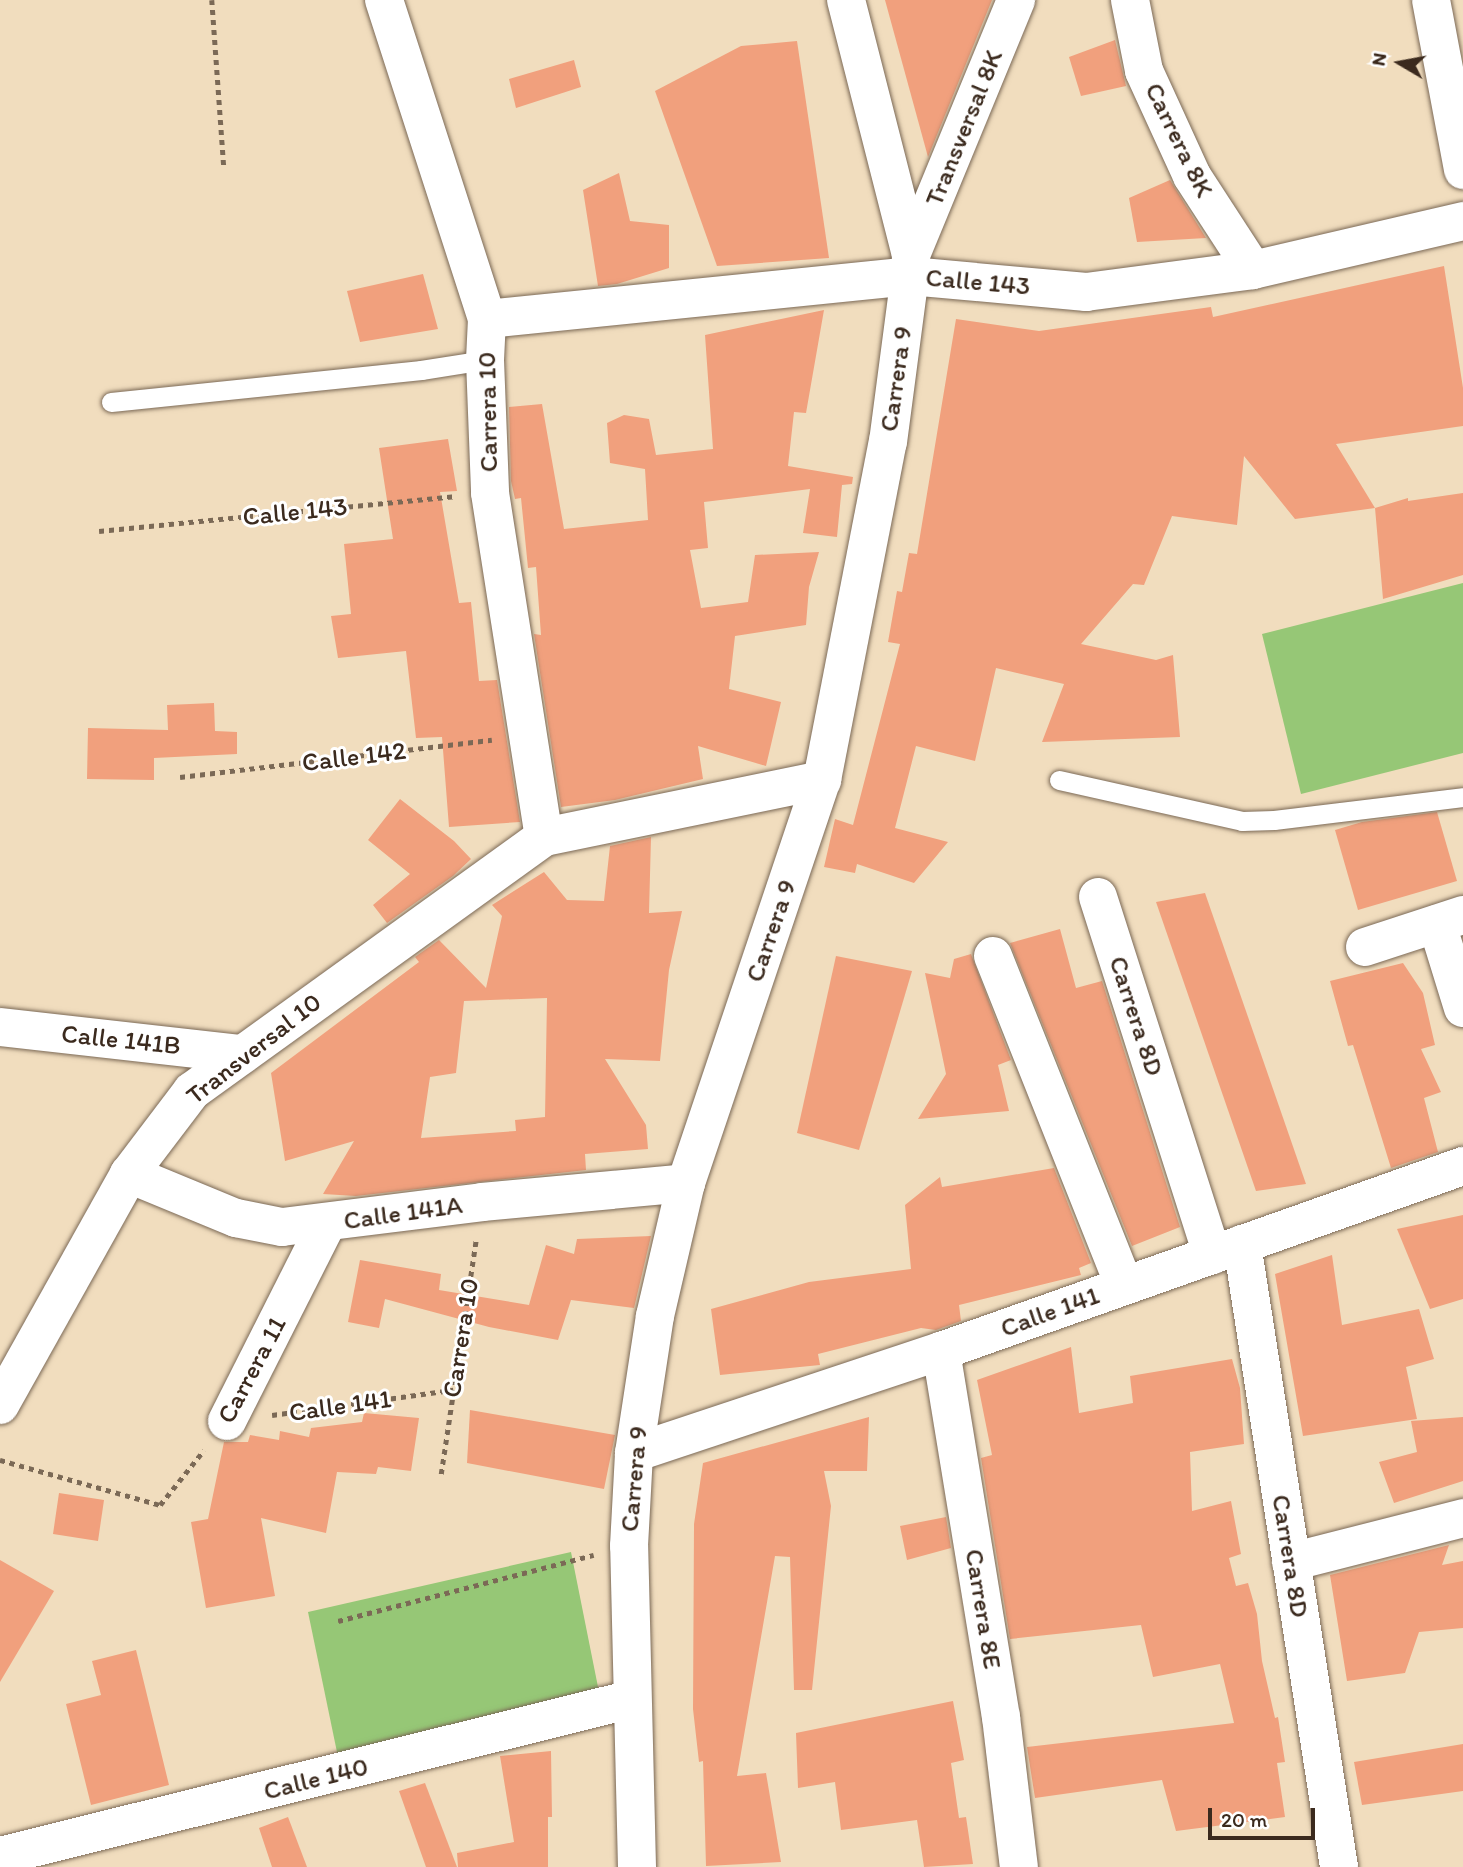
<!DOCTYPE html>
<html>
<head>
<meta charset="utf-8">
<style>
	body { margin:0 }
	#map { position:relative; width:1463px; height:1867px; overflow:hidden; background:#f1ddbe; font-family:Itim,sans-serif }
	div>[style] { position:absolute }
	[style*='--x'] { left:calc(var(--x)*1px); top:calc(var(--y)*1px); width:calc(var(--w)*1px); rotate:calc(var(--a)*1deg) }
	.green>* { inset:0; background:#96c776 }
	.building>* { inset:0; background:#f1a07d }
	.path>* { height:4.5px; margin-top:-2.25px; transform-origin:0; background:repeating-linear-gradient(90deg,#7b6956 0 5px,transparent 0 10px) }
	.roads { filter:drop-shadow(0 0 2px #7b6956) drop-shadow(0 0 2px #7b6956) }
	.service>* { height:19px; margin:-9.5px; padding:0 9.5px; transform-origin:9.5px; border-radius:9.5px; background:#fff }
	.minor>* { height:38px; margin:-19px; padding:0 19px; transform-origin:19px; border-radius:19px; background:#fff }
	.tertiary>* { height:38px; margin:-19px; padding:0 19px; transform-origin:19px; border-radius:19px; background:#fff }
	span { translate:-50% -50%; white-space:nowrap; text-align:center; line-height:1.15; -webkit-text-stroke:6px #fff; paint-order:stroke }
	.street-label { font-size:26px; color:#3b2a1e }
	.north { position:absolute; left:1365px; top:28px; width:70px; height:70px; -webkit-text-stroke:5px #fff; paint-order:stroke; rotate:280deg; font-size:19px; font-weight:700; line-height:28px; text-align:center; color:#3b2a1e }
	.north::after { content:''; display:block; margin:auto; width:24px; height:32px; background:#3b2a1e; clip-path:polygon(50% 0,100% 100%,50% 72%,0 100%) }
	.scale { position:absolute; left:1208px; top:1808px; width:107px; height:32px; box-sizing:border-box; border:4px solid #3b2a1e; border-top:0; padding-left:9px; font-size:21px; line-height:24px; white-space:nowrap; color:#3b2a1e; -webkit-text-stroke:5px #fff; paint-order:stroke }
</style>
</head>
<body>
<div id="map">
	<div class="green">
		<div style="clip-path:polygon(1463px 583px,1463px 753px,1301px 794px,1262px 634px)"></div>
		<div style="clip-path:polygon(571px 1552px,600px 1697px,338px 1757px,308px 1612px)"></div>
	</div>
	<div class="building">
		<div style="clip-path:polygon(885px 0,992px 0,928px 157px)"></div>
		<div style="clip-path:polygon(1115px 40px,1126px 86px,1081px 96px,1069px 57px)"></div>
		<div style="clip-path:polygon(797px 41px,829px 258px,717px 266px,655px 91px,741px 46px)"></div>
		<div style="clip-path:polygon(574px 60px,581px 87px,516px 108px,509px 79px)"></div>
		<div style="clip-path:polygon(619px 173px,630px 221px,669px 225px,669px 268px,617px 284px,598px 286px,583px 190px)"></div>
		<div style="clip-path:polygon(1170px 180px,1206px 238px,1137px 242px,1129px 198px)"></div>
		<div style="clip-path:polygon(1444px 266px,1463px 388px,1463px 426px,1336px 444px,1375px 508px,1295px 519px,1244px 456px,1237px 525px,1172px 516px,1144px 585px,1133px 584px,1081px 644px,1156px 660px,1173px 655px,1180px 737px,1042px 742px,1064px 684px,996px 668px,975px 761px,916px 746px,895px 828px,948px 842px,914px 883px,857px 864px,855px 873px,824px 867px,835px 819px,853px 825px,900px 644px,888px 642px,897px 591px,902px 592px,909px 553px,917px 554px,956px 319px,1039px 331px,1211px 307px,1213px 317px)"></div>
		<div style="clip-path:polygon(423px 274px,438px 329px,360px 342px,347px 291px)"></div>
		<div style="clip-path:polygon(824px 310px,806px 413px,794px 412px,788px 466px,853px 477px,852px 484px,842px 485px,837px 537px,803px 533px,810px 489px,704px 502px,708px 548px,690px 550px,701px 608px,748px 602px,755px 555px,819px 552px,809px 587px,806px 625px,735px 636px,729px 689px,781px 702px,766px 766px,698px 746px,703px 779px,615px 800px,561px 807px,534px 634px,541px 635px,536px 567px,528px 568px,521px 498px,515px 499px,511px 481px,509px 407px,542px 404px,564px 529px,648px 520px,645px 469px,610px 463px,607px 423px,624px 415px,649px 419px,656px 455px,713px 449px,705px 335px)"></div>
		<div style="clip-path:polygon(448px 439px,457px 491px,440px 492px,459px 603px,471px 602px,479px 681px,497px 680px,520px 822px,449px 827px,442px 737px,416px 738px,406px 651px,338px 658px,331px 616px,351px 614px,344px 544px,393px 539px,379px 448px)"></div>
		<div style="clip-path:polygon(1463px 493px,1463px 575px,1383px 599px,1375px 508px,1408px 498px,1408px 501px)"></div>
		<div style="clip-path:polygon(214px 703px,215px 731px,237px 732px,237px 754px,154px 758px,154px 780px,87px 779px,88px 728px,168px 730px,167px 705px)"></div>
		<div style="clip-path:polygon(400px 799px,454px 841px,471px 859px,453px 876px,387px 923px,373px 905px,410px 874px,368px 840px)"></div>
		<div style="clip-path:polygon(1437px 812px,1457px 881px,1358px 910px,1335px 830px,1362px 822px)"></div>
		<div style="clip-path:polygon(evenodd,651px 837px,649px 913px,682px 911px,669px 970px,660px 1061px,605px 1059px,646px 1125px,648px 1149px,585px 1154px,586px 1170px,356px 1196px,323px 1194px,354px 1141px,285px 1161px,271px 1073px,419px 962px,415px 957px,439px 940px,486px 988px,502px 916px,492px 905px,544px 872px,567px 900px,604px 901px,610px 846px,651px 837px,547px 998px,545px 1117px,515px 1120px,516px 1131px,421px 1138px,430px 1077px,456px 1073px,464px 1001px,547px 998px)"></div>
		<div style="clip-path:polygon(1205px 893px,1306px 1184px,1256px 1191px,1156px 902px)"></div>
		<div style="clip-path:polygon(1060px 929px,1076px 988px,1102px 981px,1180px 1227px,1132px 1246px,1010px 943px)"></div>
		<div style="clip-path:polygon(971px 954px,1011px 1060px,998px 1065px,1009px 1111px,918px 1119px,946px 1074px,925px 973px,950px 978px,954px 959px)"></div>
		<div style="clip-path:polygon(836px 956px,912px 971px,859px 1150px,797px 1133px)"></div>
		<div style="clip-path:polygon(1403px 963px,1423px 993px,1435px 1045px,1421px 1049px,1441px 1092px,1424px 1098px,1438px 1152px,1391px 1168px,1353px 1045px,1348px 1046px,1330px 981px)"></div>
		<div style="clip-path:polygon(1054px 1168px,1091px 1263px,1079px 1268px,1081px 1275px,959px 1305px,961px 1321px,936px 1330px,921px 1328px,818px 1354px,820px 1365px,720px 1375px,711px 1309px,809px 1282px,911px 1269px,905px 1205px,940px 1177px,942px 1187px)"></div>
		<div style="clip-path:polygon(1463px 1215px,1463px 1299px,1430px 1309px,1397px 1229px)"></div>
		<div style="clip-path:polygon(651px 1236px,634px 1308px,571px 1300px,558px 1340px,489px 1327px,385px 1299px,379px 1328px,348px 1322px,360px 1260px,441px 1274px,439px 1290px,529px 1305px,546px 1245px,574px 1254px,577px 1239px)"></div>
		<div style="clip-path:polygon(1332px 1255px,1342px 1325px,1419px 1309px,1434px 1359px,1406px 1367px,1417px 1419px,1303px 1436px,1275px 1274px)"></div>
		<div style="clip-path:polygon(1071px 1347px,1079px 1413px,1133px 1403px,1130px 1376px,1232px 1359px,1240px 1388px,1244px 1444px,1190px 1452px,1192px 1511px,1231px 1501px,1241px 1554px,1229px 1558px,1236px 1586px,1248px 1583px,1257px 1614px,1262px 1661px,1275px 1718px,1278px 1717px,1285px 1762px,1277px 1763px,1285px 1817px,1176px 1831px,1162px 1780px,1035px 1798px,1027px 1747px,1234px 1723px,1220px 1664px,1153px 1677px,1141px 1625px,1010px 1639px,981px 1458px,992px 1455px,977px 1380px)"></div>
		<div style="clip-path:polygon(470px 1410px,615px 1435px,604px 1489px,467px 1463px)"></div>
		<div style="clip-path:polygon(364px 1413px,419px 1418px,411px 1471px,378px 1467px,376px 1474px,337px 1472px,326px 1533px,261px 1518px,275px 1596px,206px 1608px,191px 1522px,208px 1519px,224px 1442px,248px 1442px,250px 1435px,279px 1440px,280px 1431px,309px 1437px,311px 1428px,362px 1422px)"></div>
		<div style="clip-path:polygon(869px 1417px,867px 1471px,824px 1471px,831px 1506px,812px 1690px,794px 1690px,790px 1557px,775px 1556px,737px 1776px,766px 1773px,781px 1862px,706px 1866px,703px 1761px,699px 1762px,693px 1709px,694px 1524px,703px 1463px)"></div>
		<div style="clip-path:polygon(1463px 1417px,1463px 1481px,1394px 1503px,1379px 1462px,1417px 1452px,1411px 1421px)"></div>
		<div style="clip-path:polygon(59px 1493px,104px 1500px,98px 1541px,53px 1534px)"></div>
		<div style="clip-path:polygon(946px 1517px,951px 1548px,907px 1560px,900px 1526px)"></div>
		<div style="clip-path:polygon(1449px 1545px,1442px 1565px,1463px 1561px,1463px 1628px,1419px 1632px,1405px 1673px,1347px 1681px,1330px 1575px)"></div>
		<div style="clip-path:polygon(0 1560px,54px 1591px,0 1682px)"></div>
		<div style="clip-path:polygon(136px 1650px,169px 1785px,91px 1805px,66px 1704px,101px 1695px,92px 1661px)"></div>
		<div style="clip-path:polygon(953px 1701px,964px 1760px,951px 1763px,959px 1818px,966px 1817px,973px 1864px,924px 1867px,917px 1820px,841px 1830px,835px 1782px,798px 1788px,796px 1733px)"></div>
		<div style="clip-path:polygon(1463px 1744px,1463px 1791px,1362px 1805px,1354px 1762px)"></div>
		<div style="clip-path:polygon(551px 1751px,552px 1817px,548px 1817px,548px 1867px,458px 1867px,457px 1853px,514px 1842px,500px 1756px)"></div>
		<div style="clip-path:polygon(425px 1783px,457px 1867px,426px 1867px,399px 1791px)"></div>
		<div style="clip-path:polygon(288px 1817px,307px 1867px,272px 1867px,259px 1828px)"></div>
	</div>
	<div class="path">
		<div style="--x:212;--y:0;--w:166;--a:85.9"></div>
		<div style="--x:99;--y:531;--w:357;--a:-5.6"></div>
		<div style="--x:180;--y:777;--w:314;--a:-6.8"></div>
		<div style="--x:272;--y:1415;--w:183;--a:-7.9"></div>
		<div style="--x:0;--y:1460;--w:166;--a:15.7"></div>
		<div style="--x:160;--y:1505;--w:70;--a:-51.3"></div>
		<div style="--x:441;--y:1474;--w:238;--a:-81.5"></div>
		<div style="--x:338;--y:1621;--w:264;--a:-14.5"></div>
	</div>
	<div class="roads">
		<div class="service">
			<div style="--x:111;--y:402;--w:312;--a:-5.9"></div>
			<div style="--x:421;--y:370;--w:65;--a:-8.9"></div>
			<div style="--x:1059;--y:780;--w:188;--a:12.6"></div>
			<div style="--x:1242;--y:821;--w:32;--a:-2"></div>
			<div style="--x:1274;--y:820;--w:190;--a:-6.9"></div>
		</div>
		<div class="minor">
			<div style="--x:384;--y:0;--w:335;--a:72.1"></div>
			<div style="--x:487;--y:319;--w:41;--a:92.8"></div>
			<div style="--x:485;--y:360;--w:133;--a:87.8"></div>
			<div style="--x:490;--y:493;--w:348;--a:81.1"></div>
			<div style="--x:1130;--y:0;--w:72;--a:78.8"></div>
			<div style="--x:1144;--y:71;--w:115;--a:65.4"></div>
			<div style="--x:1192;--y:176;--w:112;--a:57"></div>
			<div style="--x:1431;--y:0;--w:173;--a:79.3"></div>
			<div style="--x:911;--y:255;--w:276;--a:-67.6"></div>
			<div style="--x:487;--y:319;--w:425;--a:-5.8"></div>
			<div style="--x:910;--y:276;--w:177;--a:5.2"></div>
			<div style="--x:1086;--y:292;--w:168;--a:-7.5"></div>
			<div style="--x:1253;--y:270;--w:216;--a:-13.1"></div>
			<div style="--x:1098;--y:897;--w:376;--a:72.3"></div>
			<div style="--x:1437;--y:924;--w:88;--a:72.8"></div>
			<div style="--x:1365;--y:947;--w:103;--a:-18.1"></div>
			<div style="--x:993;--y:956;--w:355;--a:68.3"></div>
			<div style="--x:0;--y:1027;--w:244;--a:6.4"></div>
			<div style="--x:129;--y:1174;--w:116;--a:22.4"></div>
			<div style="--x:236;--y:1218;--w:47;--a:11.1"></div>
			<div style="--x:282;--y:1227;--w:202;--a:-7.1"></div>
			<div style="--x:482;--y:1202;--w:205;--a:-5.3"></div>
			<div style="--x:1242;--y:1244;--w:631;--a:81.15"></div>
			<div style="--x:941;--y:1351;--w:371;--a:80.7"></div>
			<div style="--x:1001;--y:1717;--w:151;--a:83.2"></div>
			<div style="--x:0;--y:1405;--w:265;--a:-60.8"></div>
			<div style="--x:129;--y:1174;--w:104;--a:-52.8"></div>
			<div style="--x:192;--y:1091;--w:434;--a:-35.8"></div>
			<div style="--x:544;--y:837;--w:284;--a:-11.6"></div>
			<div style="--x:227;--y:1421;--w:222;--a:-63.2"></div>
			<div style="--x:634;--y:1453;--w:324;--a:-18.4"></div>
			<div style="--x:941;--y:1351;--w:554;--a:-19.51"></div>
			<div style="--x:1291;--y:1562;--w:178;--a:-14.3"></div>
			<div style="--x:0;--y:1856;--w:651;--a:-13.95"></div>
		</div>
		<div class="tertiary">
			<div style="--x:637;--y:1867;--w:321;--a:-91.4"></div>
			<div style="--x:629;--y:1546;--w:93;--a:-86.9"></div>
			<div style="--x:634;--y:1453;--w:139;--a:-81.3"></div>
			<div style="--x:655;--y:1316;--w:137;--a:-76.9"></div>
			<div style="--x:686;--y:1183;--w:425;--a:-71.4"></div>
			<div style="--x:822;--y:780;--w:344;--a:-79"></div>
			<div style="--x:888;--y:442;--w:167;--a:-82.5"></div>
			<div style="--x:910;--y:276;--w:21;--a:-87"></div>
			<div style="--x:911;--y:255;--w:263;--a:-104.3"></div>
		</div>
	</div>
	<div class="street-label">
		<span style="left:964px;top:128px;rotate:-68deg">Transversal 8K</span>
		<span style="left:1179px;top:140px;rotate:64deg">Carrera 8K</span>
		<span style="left:978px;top:282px;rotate:5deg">Calle 143</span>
		<span style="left:896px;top:379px;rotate:-82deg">Carrera 9</span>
		<span style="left:488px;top:412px;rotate:-91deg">Carrera 10</span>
		<span style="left:295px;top:512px;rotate:-6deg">Calle 143</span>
		<span style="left:354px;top:757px;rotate:-7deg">Calle 142</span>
		<span style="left:771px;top:931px;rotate:-71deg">Carrera 9</span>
		<span style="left:1136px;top:1016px;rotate:72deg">Carrera 8D</span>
		<span style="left:121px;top:1040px;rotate:6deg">Calle 141B</span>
		<span style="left:254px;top:1049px;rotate:-38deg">Transversal 10</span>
		<span style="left:403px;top:1213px;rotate:-8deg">Calle 141A</span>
		<span style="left:1050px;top:1312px;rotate:-20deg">Calle 141</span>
		<span style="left:461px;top:1338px;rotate:-81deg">Carrera 10</span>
		<span style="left:252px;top:1370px;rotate:-62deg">Carrera 11</span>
		<span style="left:340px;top:1406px;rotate:-8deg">Calle 141</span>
		<span style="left:634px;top:1479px;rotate:-85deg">Carrera 9</span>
		<span style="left:1290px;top:1556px;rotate:81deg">Carrera 8D</span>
		<span style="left:983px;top:1609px;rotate:81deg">Carrera 8E</span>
		<span style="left:316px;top:1779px;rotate:-14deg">Calle 140</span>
	</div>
	<div class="north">N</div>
	<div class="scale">20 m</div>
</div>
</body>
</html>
